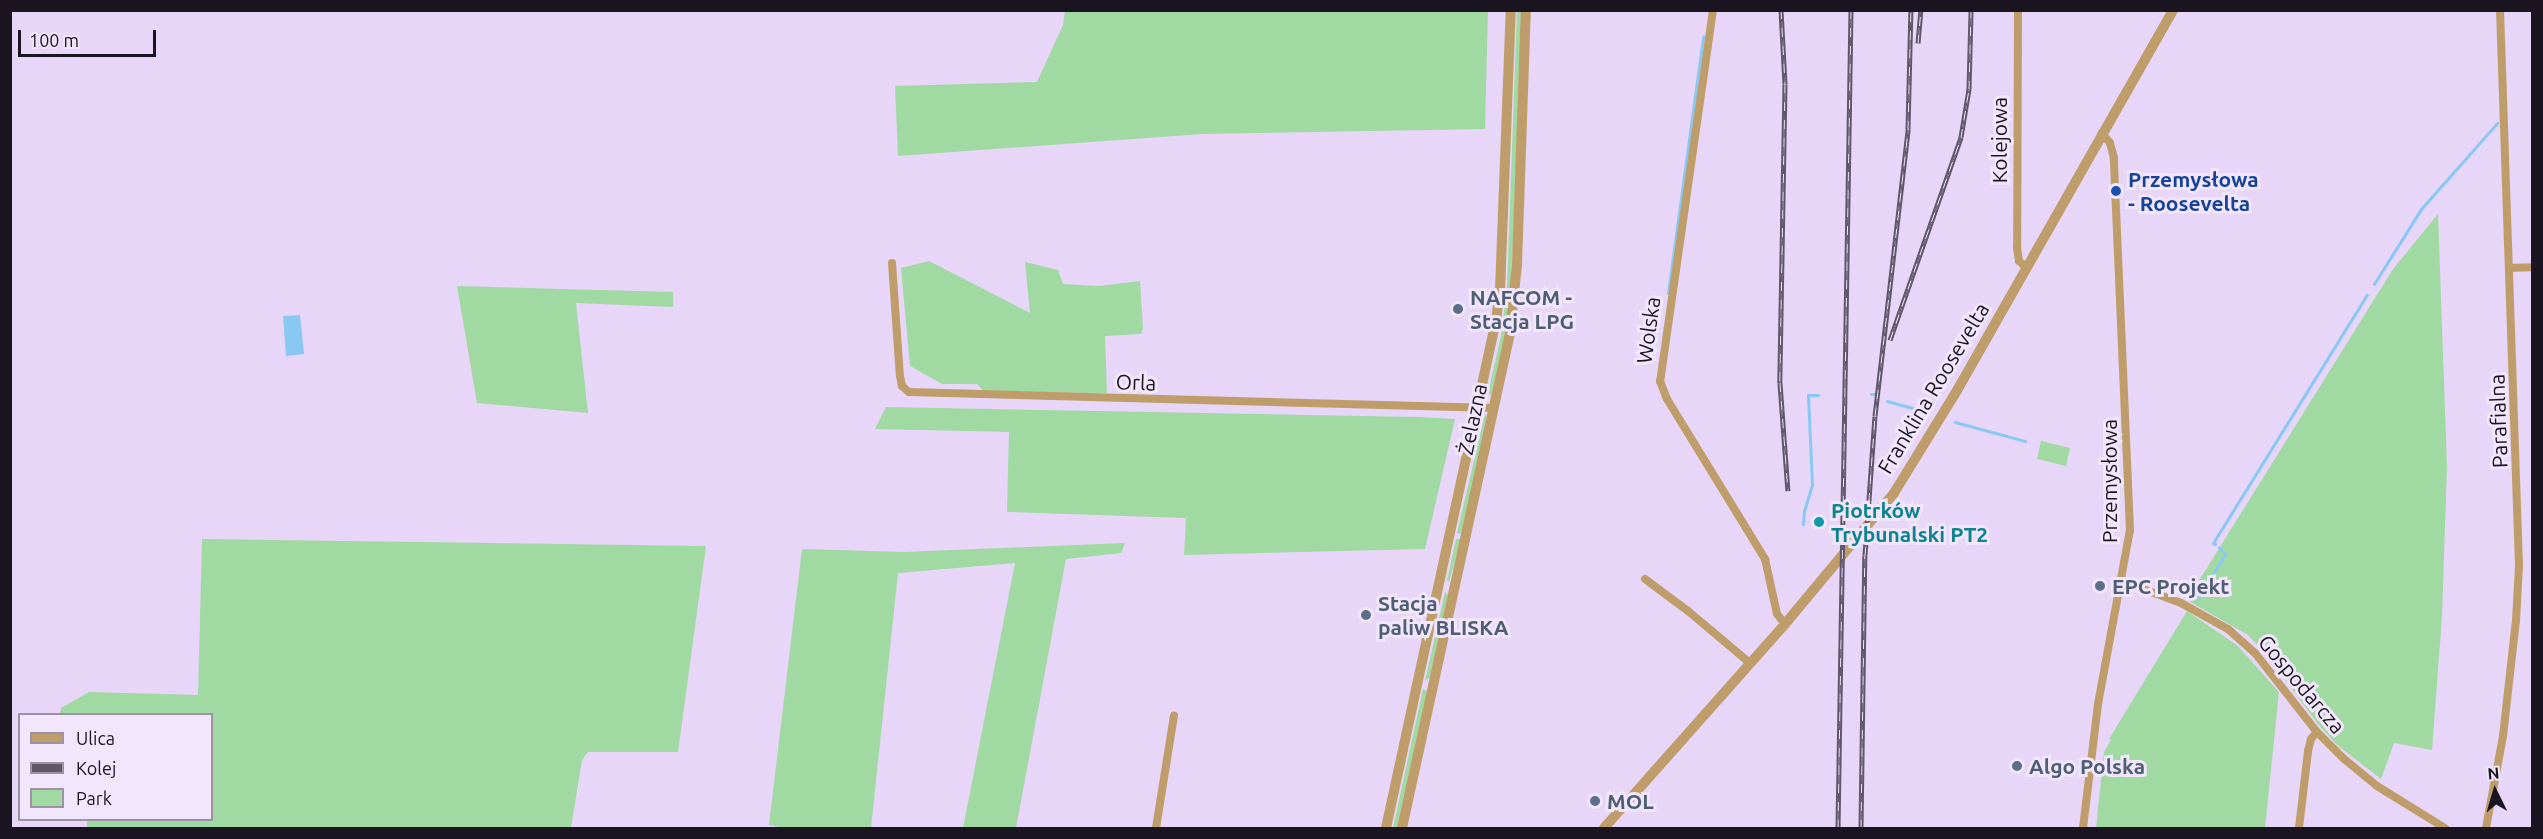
<!DOCTYPE html>
<html>
<head>
<meta charset="utf-8">
<style>
	body { margin:0 }
	#map { position:relative; width:2543px; height:839px; overflow:hidden; background:#e7d6f8; font-family:Ubuntu,sans-serif }
	div>[style] { position:absolute }
	[style*='--x'] { left:calc(var(--x)*1px); top:calc(var(--y)*1px); width:calc(var(--w)*1px); rotate:calc(var(--a)*1deg) }
	.green>* { inset:0; background:#a1d9a3 }
	.water>* { inset:0; background:#88c8f3 }
	.stream>* { height:3px; margin:-1.5px; padding:0 1.5px; transform-origin:1.5px; border-radius:1.5px; background:#88c8f3 }
	.minor>* { height:8px; margin:-4px; padding:0 4px; transform-origin:4px; border-radius:4px; background:#bf9d6b }
	.tertiary>* { height:10px; margin:-5px; padding:0 5px; transform-origin:5px; border-radius:5px; background:#bf9d6b }
	.rail>* { height:5px; margin-top:-2.5px; transform-origin:0; background:repeating-linear-gradient(90deg,#f1e6fb 0 9px,#605669 0 18px); box-sizing:border-box; border-block:2px solid #605669 }
	.dots>* { width:16px; height:16px; translate:-50% -50%; box-sizing:border-box; border:3px solid #f1e6fb; border-radius:50% }
	span { translate:-50% -50%; white-space:nowrap; text-align:center; line-height:1.15; -webkit-text-stroke:6px #f1e6fb; paint-order:stroke }
	.street-label { font-size:21px; color:#1b1521 }
	.transit-label { font-size:21px; color:#164399; font-weight:700 }
	.left { translate:0 -50%; text-align:left }
	.service-label { font-size:21px; color:#4e5e75; font-weight:700 }
	.culture-label { font-size:21px; color:#0d838f; font-weight:700 }
	.frame { position:absolute; inset:0; border:12px solid #1b1521; pointer-events:none }
	.legend { position:absolute; left:18px; top:713px; width:195px; height:108px; box-sizing:border-box; background:#f1e6fb; border:2px solid #9b92a4; margin:0; padding:8px 10px; list-style:none; font-size:18px; color:#1b1521 }
	.legend li { display:flex; align-items:center; gap:12px; height:30px }
	.legend b { width:30px; border:2px solid #9b92a4 }
	.north { position:absolute; left:2465px; top:761px; width:60px; height:60px; -webkit-text-stroke:4px #f1e6fb; paint-order:stroke; rotate:355deg; font-size:16px; font-weight:700; line-height:24px; text-align:center; color:#1b1521 }
	.north::after { content:''; display:block; margin:auto; width:21px; height:27px; background:#1b1521; clip-path:polygon(50% 0,100% 100%,50% 72%,0 100%) }
	.scale { position:absolute; left:18px; top:30px; width:138px; height:27px; box-sizing:border-box; border:3px solid #1b1521; border-top:0; padding-left:8px; font-size:18px; line-height:21px; white-space:nowrap; color:#1b1521; -webkit-text-stroke:4px #f1e6fb; paint-order:stroke }
</style>
</head>
<body>
<div id="map">
	<div class="green">
		<div style="clip-path:polygon(1065px 11px,1488px 11px,1485px 129px,1202px 134px,898px 156px,895px 86px,1037px 82px,1063px 25px)"></div>
		<div style="clip-path:polygon(1517px 11px,1522px 11px,1513px 247px,1508px 321px,1491px 396px,1488px 393px,1501px 336px,1507px 288px)"></div>
		<div style="clip-path:polygon(2438px 214px,2447px 466px,2442px 617px,2432px 750px,2394px 743px,2381px 779px,2336px 744px,2318px 724px,2269px 658px,2248px 635px,2187px 600px,2393px 269px)"></div>
		<div style="clip-path:polygon(929px 261px,1030px 313px,1025px 262px,1058px 270px,1063px 284px,1099px 286px,1140px 281px,1143px 328px,1141px 334px,1105px 336px,1107px 393px,984px 392px,977px 384px,942px 384px,910px 366px,901px 268px)"></div>
		<div style="clip-path:polygon(457px 286px,673px 292px,673px 307px,576px 303px,588px 413px,477px 403px)"></div>
		<div style="clip-path:polygon(886px 407px,1418px 417px,1455px 419px,1425px 549px,1184px 555px,1186px 518px,1007px 512px,1009px 432px,875px 429px)"></div>
		<div style="clip-path:polygon(1485px 414px,1487px 417px,1462px 534px,1457px 533px)"></div>
		<div style="clip-path:polygon(2041px 441px,2070px 448px,2066px 466px,2037px 459px)"></div>
		<div style="clip-path:polygon(202px 539px,706px 546px,678px 752px,588px 752px,582px 760px,571px 828px,87px 828px,87px 820px,212px 820px,212px 714px,60px 714px,61px 708px,89px 692px,198px 695px)"></div>
		<div style="clip-path:polygon(1456px 539px,1461px 539px,1449px 582px,1447px 580px)"></div>
		<div style="clip-path:polygon(1125px 543px,1121px 553px,1066px 559px,1016px 828px,963px 828px,1015px 563px,898px 573px,871px 828px,785px 828px,769px 825px,802px 549px,903px 552px)"></div>
		<div style="clip-path:polygon(1445px 592px,1448px 595px,1430px 677px,1425px 681px)"></div>
		<div style="clip-path:polygon(2187px 611px,2238px 646px,2279px 692px,2265px 828px,2096px 828px,2104px 752px,2111px 740px,2109px 739px)"></div>
		<div style="clip-path:polygon(1423px 689px,1427px 691px,1397px 828px,1393px 828px)"></div>
	</div>
	<div class="water">
		<div style="clip-path:polygon(300px 315px,304px 354px,286px 356px,283px 316px)"></div>
	</div>
	<div class="stream">
		<div style="--x:2374;--y:284;--w:89;--a:-57.9"></div>
		<div style="--x:2421;--y:209;--w:115;--a:-48.5"></div>
		<div style="--x:1668;--y:293;--w:259;--a:-82.2"></div>
		<div style="--x:1871;--y:394;--w:3;--a:0"></div>
		<div style="--x:1887;--y:401;--w:41;--a:15.4"></div>
		<div style="--x:1955;--y:422;--w:73;--a:15.2"></div>
		<div style="--x:1803;--y:524;--w:13;--a:-86"></div>
		<div style="--x:1804;--y:511;--w:28;--a:-73"></div>
		<div style="--x:1812;--y:484;--w:89;--a:-92.6"></div>
		<div style="--x:1808;--y:395;--w:10;--a:0"></div>
		<div style="--x:2215;--y:544;--w:2;--a:-153"></div>
		<div style="--x:2213;--y:543;--w:292;--a:-58.2"></div>
		<div style="--x:2199;--y:598;--w:51;--a:-59.4"></div>
		<div style="--x:2225;--y:554;--w:9;--a:-131"></div>
	</div>
	<div class="minor">
		<div style="--x:1713;--y:10;--w:375;--a:98.1"></div>
		<div style="--x:1660;--y:381;--w:19;--a:69"></div>
		<div style="--x:1667;--y:399;--w:188;--a:58.5"></div>
		<div style="--x:1765;--y:559;--w:56;--a:77.7"></div>
		<div style="--x:1777;--y:614;--w:13;--a:51"></div>
		<div style="--x:2018;--y:10;--w:238;--a:90.2"></div>
		<div style="--x:2017;--y:248;--w:13;--a:81"></div>
		<div style="--x:2019;--y:261;--w:9;--a:41"></div>
		<div style="--x:892;--y:263;--w:113;--a:86"></div>
		<div style="--x:900;--y:376;--w:10;--a:79"></div>
		<div style="--x:902;--y:386;--w:9;--a:41"></div>
		<div style="--x:909;--y:392;--w:585;--a:1.57"></div>
		<div style="--x:2509;--y:268;--w:23;--a:-2"></div>
		<div style="--x:1645;--y:579;--w:54;--a:36.7"></div>
		<div style="--x:1688;--y:611;--w:81;--a:40"></div>
		<div style="--x:2122;--y:581;--w:63;--a:20.4"></div>
		<div style="--x:2181;--y:603;--w:54;--a:29"></div>
		<div style="--x:2228;--y:629;--w:36;--a:42"></div>
		<div style="--x:2255;--y:653;--w:100;--a:51.9"></div>
		<div style="--x:2317;--y:732;--w:37;--a:45"></div>
		<div style="--x:2343;--y:758;--w:44;--a:39.5"></div>
		<div style="--x:2377;--y:786;--w:80;--a:31.7"></div>
		<div style="--x:1156;--y:828;--w:114;--a:-80.9"></div>
		<div style="--x:2083;--y:828;--w:125;--a:-83.1"></div>
		<div style="--x:2098;--y:704;--w:177;--a:-79.6"></div>
		<div style="--x:2130;--y:530;--w:372;--a:-92.5"></div>
		<div style="--x:2114;--y:158;--w:16;--a:-105"></div>
		<div style="--x:2110;--y:143;--w:13;--a:-129"></div>
		<div style="--x:2299;--y:828;--w:78;--a:-83.3"></div>
		<div style="--x:2308;--y:751;--w:12;--a:-76"></div>
		<div style="--x:2311;--y:739;--w:9;--a:-49"></div>
		<div style="--x:2486;--y:828;--w:94;--a:-79.5"></div>
		<div style="--x:2503;--y:736;--w:116;--a:-83.6"></div>
		<div style="--x:2516;--y:621;--w:56;--a:-86.9"></div>
		<div style="--x:2519;--y:565;--w:555;--a:-91.96"></div>
	</div>
	<div class="tertiary">
		<div style="--x:1386;--y:828;--w:520;--a:-77.78"></div>
		<div style="--x:1496;--y:320;--w:30;--a:-82"></div>
		<div style="--x:1500;--y:290;--w:280;--a:-87.8"></div>
		<div style="--x:1402;--y:828;--w:507;--a:-77.69"></div>
		<div style="--x:1510;--y:333;--w:69;--a:-84.2"></div>
		<div style="--x:1517;--y:264;--w:254;--a:-88"></div>
		<div style="--x:1604;--y:828;--w:273;--a:-48.4"></div>
		<div style="--x:1785;--y:624;--w:170;--a:-50.2"></div>
		<div style="--x:1894;--y:493;--w:116;--a:-58.4"></div>
		<div style="--x:1955;--y:394;--w:442;--a:-60.4"></div>
	</div>
	<div class="rail">
		<div style="--x:1781;--y:10;--w:74;--a:86.9"></div>
		<div style="--x:1785;--y:84;--w:299;--a:91"></div>
		<div style="--x:1780;--y:383;--w:108;--a:85.8"></div>
		<div style="--x:1918;--y:43;--w:33;--a:-85"></div>
		<div style="--x:1890;--y:340;--w:215;--a:-70.7"></div>
		<div style="--x:1961;--y:137;--w:49;--a:-80.5"></div>
		<div style="--x:1969;--y:89;--w:79;--a:-88.5"></div>
		<div style="--x:1838;--y:828;--w:818;--a:-89.09"></div>
		<div style="--x:1861;--y:828;--w:273;--a:-89.2"></div>
		<div style="--x:1865;--y:555;--w:139;--a:-85.9"></div>
		<div style="--x:1875;--y:416;--w:289;--a:-83.4"></div>
		<div style="--x:1908;--y:129;--w:119;--a:-88.6"></div>
	</div>
	<div class="dots">
		<div style="left:2116px;top:191px;background:#1a4fb4"></div>
		<div style="left:1458px;top:309px;background:#5c6f8a"></div>
		<div style="left:1819px;top:522px;background:#0f9aa8"></div>
		<div style="left:2100px;top:586px;background:#5c6f8a"></div>
		<div style="left:1366px;top:615px;background:#5c6f8a"></div>
		<div style="left:2017px;top:766px;background:#5c6f8a"></div>
		<div style="left:1595px;top:801px;background:#5c6f8a"></div>
	</div>
	<div class="street-label">
		<span style="left:1999px;top:140px;rotate:-90deg">Kolejowa</span>
		<span style="left:1648px;top:330px;rotate:-82deg">Wolska</span>
		<span style="left:1136px;top:382px;rotate:2deg">Orla</span>
		<span style="left:1933px;top:388px;rotate:-59deg">Franklina Roosevelta</span>
		<span style="left:1472px;top:419px;rotate:-78deg">Żelazna</span>
		<span style="left:2498px;top:421px;rotate:-92deg">Parafialna</span>
		<span style="left:2109px;top:481px;rotate:-90deg">Przemysłowa</span>
		<span style="left:2302px;top:684px;rotate:50deg">Gospodarcza</span>
	</div>
	<div class="transit-label">
		<span class="left" style="left:2128px;top:191px">Przemysłowa<br>- Roosevelta</span>
	</div>
	<div class="service-label">
		<span class="left" style="left:1470px;top:309px">NAFCOM -<br>Stacja LPG</span>
		<span class="left" style="left:2112px;top:586px">EPC Projekt</span>
		<span class="left" style="left:1378px;top:615px">Stacja<br>paliw BLISKA</span>
		<span class="left" style="left:2029px;top:766px">Algo Polska</span>
		<span class="left" style="left:1607px;top:801px">MOL</span>
	</div>
	<div class="culture-label">
		<span class="left" style="left:1831px;top:522px">Piotrków<br>Trybunalski PT2</span>
	</div>
	<div class="frame"></div>
	<ul class="legend">
	<li><b style="height:8px;background:#bf9d6b"></b>Ulica</li>
	<li><b style="height:8px;background:#605669"></b>Kolej</li>
	<li><b style="height:16px;background:#a1d9a3"></b>Park</li>
	</ul>
	<div class="north">N</div>
	<div class="scale">100 m</div>
</div>
</body>
</html>
